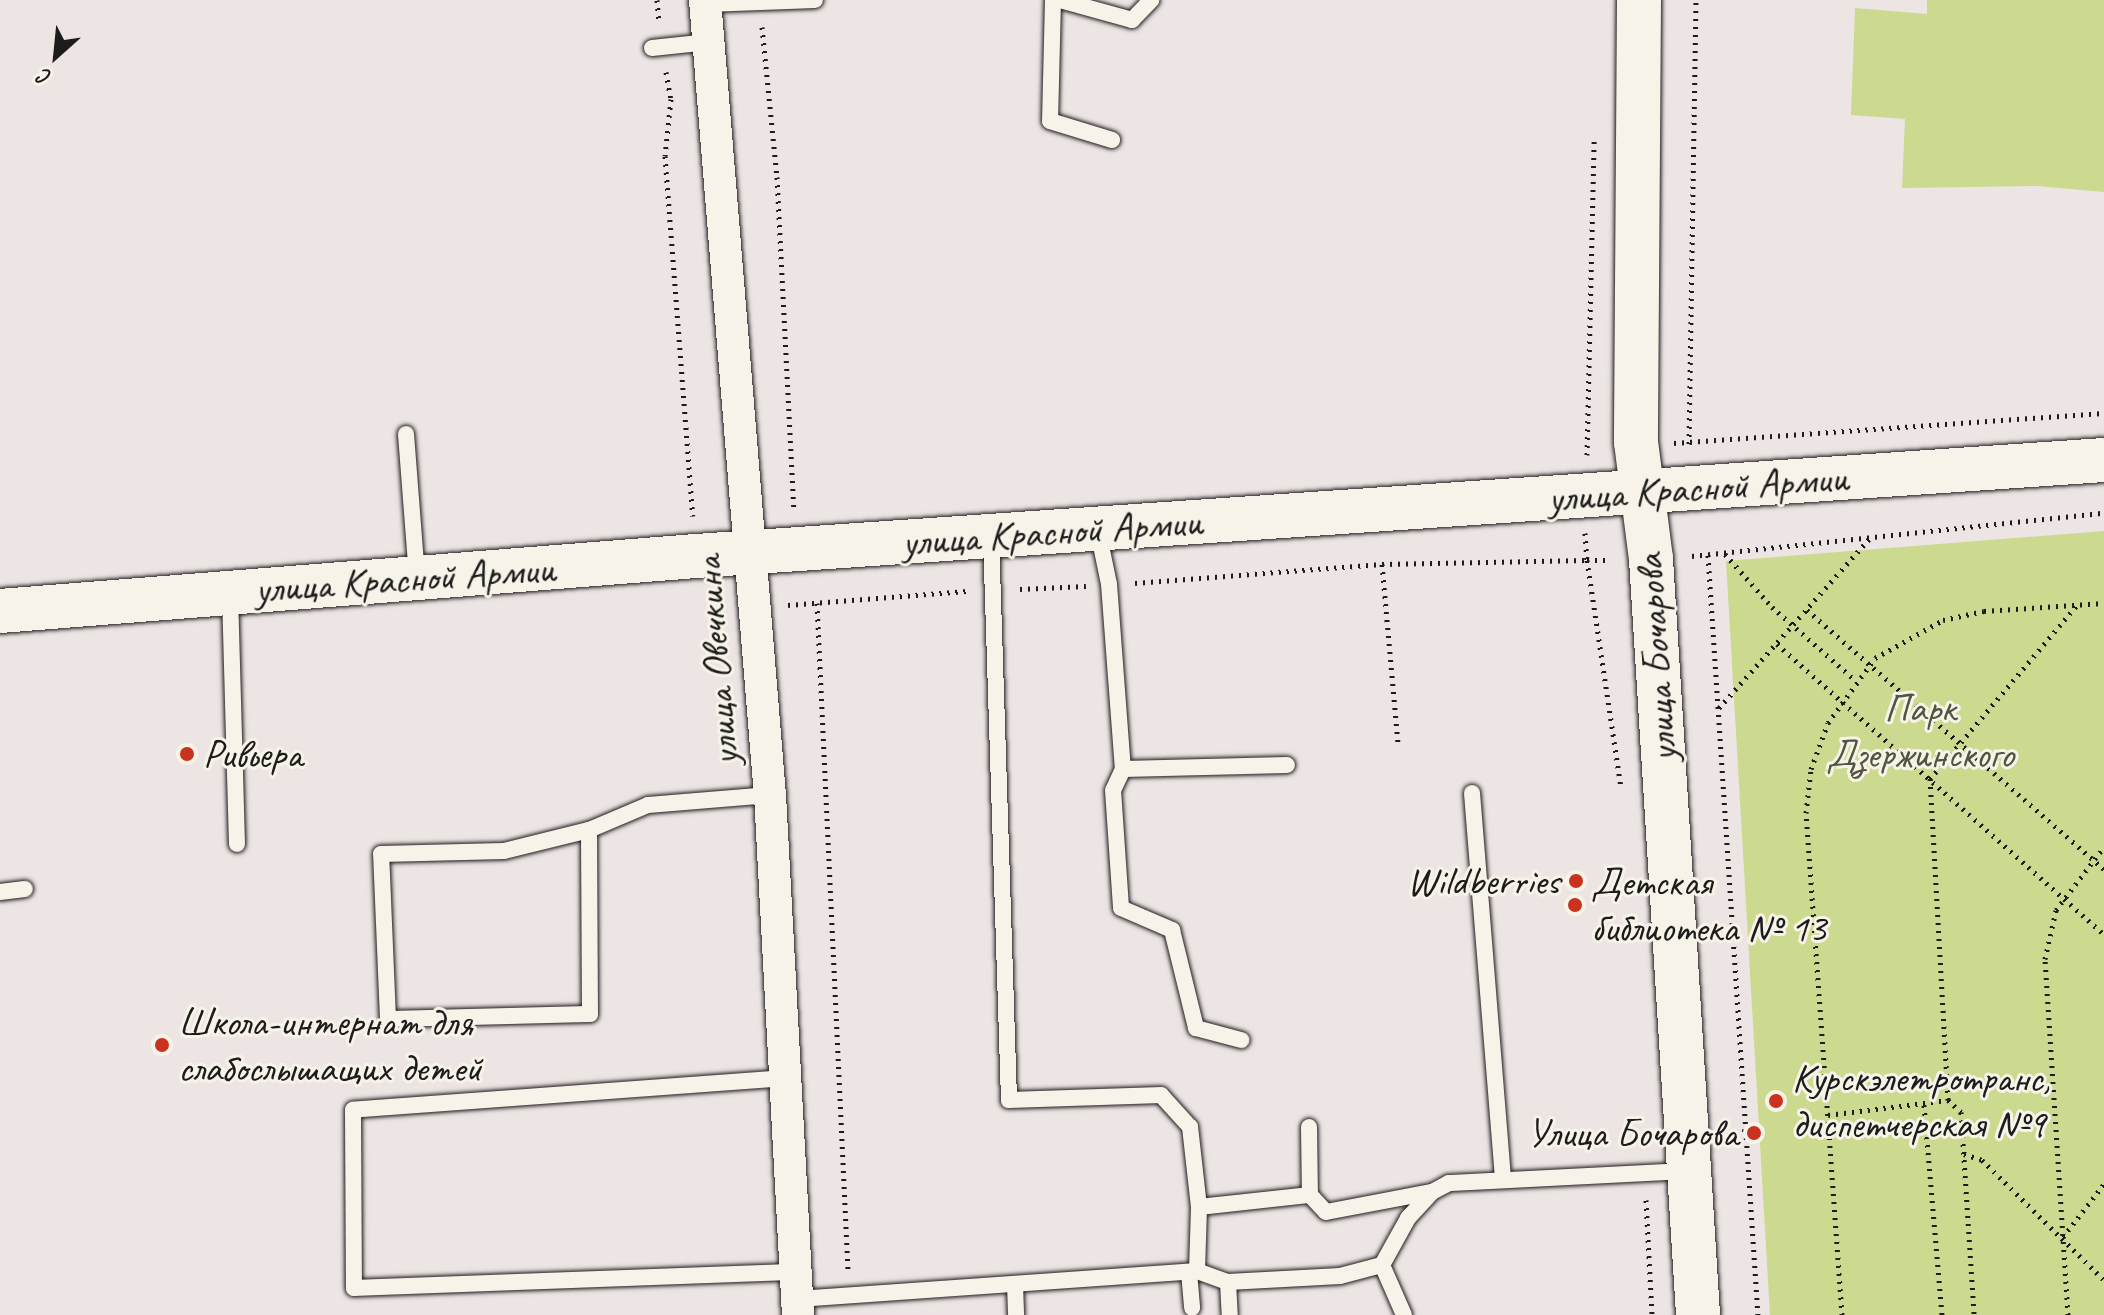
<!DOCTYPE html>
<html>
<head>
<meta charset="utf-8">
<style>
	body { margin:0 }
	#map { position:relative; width:2104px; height:1315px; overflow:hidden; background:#ede4e4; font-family:Caveat,sans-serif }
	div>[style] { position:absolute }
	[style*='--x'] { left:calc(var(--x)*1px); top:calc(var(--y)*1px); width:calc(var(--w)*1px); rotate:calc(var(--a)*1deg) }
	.green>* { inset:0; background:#cbda8e }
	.path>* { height:5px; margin-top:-2.5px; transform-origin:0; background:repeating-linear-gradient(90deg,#1c1c1c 0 2px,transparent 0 8px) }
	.roads { filter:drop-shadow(0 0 2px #1c1c1c) drop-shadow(0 0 2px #1c1c1c) }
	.lane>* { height:16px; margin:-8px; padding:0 8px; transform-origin:8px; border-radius:8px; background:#f7f3e8 }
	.street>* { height:32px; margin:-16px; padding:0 16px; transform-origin:16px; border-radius:16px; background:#f7f3e8 }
	.secondary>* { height:44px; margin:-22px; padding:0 22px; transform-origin:22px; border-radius:22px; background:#f7f3e8 }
	.dots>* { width:22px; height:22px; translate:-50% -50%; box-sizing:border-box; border:4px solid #f7f3e8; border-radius:50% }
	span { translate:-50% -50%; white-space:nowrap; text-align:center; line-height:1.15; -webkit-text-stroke:6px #f7f3e8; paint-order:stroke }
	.street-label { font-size:40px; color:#1c1c1c }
	.park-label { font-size:40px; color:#51553e }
	.poi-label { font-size:40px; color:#1c1c1c }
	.left { translate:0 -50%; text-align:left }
	.right { translate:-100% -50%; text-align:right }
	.north { position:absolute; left:16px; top:16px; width:80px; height:80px; -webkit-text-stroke:6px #f7f3e8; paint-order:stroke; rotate:207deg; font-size:22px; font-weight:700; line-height:32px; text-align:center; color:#1c1c1c }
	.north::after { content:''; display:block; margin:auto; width:28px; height:36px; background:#1c1c1c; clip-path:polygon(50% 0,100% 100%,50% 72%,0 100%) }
</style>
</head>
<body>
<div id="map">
	<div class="green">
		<div style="clip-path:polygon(1927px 0,2104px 0,2104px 192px,2037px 186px,1902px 188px,1905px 119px,1851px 115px,1855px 8px,1927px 14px)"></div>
		<div style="clip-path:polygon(2104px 531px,2104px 1315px,1770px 1315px,1726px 561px)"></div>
	</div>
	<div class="path">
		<div style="--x:657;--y:0;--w:23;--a:85"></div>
		<div style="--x:762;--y:27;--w:151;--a:84.3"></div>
		<div style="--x:777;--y:177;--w:331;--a:87.1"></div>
		<div style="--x:666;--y:72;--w:27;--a:80"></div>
		<div style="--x:671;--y:99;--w:57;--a:96"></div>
		<div style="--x:665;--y:156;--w:361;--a:85.6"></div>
		<div style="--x:1674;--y:443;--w:431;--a:-4"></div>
		<div style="--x:1689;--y:444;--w:444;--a:-89.1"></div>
		<div style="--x:1587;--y:455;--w:314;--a:-88.7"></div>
		<div style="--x:1585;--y:533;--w:27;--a:86"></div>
		<div style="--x:1587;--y:560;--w:23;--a:0"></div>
		<div style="--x:1725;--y:554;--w:71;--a:48.4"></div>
		<div style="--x:1772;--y:607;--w:111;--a:41.3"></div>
		<div style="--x:1708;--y:555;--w:762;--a:86.24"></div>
		<div style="--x:1692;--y:556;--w:414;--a:-6"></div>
		<div style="--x:1382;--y:564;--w:179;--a:84.9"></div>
		<div style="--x:1135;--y:583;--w:248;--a:-4.4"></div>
		<div style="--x:1382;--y:564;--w:205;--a:-1.1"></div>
		<div style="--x:1587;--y:560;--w:230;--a:81.5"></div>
		<div style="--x:1020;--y:589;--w:66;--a:-2.6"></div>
		<div style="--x:817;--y:603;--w:667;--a:87.34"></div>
		<div style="--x:788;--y:605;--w:179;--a:-4.5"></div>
		<div style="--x:1807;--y:610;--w:394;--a:41.1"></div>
		<div style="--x:1777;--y:644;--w:437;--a:41.6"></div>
		<div style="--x:1719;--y:708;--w:229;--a:-48.4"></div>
		<div style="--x:1948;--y:1100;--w:18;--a:43"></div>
		<div style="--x:1961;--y:1112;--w:203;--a:86.3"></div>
		<div style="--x:1924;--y:1105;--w:211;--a:85.1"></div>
		<div style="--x:1828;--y:1115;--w:121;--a:-7.1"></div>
		<div style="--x:1948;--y:1100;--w:322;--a:-93.2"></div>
		<div style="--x:1930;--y:779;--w:228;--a:-49.8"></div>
		<div style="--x:1727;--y:1135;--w:18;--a:-13"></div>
		<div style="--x:1964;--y:1154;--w:19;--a:18"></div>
		<div style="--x:1982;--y:1160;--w:171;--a:44.5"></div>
		<div style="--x:1646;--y:1200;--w:115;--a:87"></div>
		<div style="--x:2063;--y:1237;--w:67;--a:-52.3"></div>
		<div style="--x:1842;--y:1315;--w:503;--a:-94.1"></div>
		<div style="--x:1806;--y:813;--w:44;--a:-83.5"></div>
		<div style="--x:1811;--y:769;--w:49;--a:-69.7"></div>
		<div style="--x:1828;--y:723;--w:80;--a:-54.1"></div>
		<div style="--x:1875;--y:658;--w:78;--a:-29.2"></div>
		<div style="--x:1943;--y:620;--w:42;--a:-12.4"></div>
		<div style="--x:1984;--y:611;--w:120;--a:-3.8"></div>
		<div style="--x:2068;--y:1315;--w:357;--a:-93.7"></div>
		<div style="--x:2045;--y:959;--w:50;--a:-77.3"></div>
		<div style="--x:2056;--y:910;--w:79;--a:-52.7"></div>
	</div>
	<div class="roads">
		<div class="lane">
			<div style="--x:1053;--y:0;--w:121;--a:91.4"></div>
			<div style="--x:1050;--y:121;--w:65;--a:17"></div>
			<div style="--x:1060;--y:0;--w:75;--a:15.5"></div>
			<div style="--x:1132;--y:20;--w:28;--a:-46"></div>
			<div style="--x:706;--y:4;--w:109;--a:-2.1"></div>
			<div style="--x:652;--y:48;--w:57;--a:-6"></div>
			<div style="--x:406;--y:434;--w:142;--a:85.6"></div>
			<div style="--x:1098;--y:531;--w:54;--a:78.3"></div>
			<div style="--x:1109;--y:584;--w:186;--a:85.7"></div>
			<div style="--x:1123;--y:769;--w:164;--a:-1.4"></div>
			<div style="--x:230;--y:594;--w:250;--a:88.4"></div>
			<div style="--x:1123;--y:769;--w:23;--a:115"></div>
			<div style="--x:1113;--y:790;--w:118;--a:86.1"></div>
			<div style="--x:1121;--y:908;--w:56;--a:23.3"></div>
			<div style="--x:1172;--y:930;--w:101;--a:76.2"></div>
			<div style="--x:1196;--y:1028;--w:47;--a:14.9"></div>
			<div style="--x:1472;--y:793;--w:385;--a:85.4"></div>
			<div style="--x:589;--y:830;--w:184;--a:89.7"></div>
			<div style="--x:590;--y:1014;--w:202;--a:178.6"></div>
			<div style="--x:388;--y:1019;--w:165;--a:-92.4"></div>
			<div style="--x:381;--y:854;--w:123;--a:-1.4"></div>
			<div style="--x:504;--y:851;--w:88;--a:-13.9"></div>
			<div style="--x:589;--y:830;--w:64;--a:-23"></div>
			<div style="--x:648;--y:805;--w:122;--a:-4.7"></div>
			<div style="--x:0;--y:892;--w:25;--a:-7"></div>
			<div style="--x:785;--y:1078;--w:433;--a:175.8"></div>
			<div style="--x:353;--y:1110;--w:178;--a:89.7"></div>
			<div style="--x:354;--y:1288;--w:442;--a:-2.1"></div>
			<div style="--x:1309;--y:1127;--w:68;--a:89.2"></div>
			<div style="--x:1199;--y:1207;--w:112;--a:-6.2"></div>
			<div style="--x:1310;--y:1195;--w:23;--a:47"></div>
			<div style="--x:1326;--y:1212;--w:108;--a:-10.7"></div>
			<div style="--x:1197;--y:1271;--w:33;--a:20"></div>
			<div style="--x:1228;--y:1282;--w:112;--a:-3.1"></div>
			<div style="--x:1340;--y:1276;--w:43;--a:-14.7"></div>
			<div style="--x:1189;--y:1272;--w:36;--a:85"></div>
			<div style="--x:1228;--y:1282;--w:33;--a:87"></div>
			<div style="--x:1015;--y:1284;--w:31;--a:88"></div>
			<div style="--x:798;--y:1299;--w:400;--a:-4"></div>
			<div style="--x:1197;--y:1271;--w:64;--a:-88.2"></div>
			<div style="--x:1199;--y:1207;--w:81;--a:-96.4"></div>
			<div style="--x:1190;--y:1127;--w:43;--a:-132.2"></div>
			<div style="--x:1161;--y:1095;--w:152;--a:178.1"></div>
			<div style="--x:1009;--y:1100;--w:562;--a:-91.83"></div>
			<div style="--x:1404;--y:1315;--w:55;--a:-113.7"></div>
			<div style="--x:1382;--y:1265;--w:54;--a:-61"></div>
			<div style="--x:1408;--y:1218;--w:35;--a:-47"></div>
			<div style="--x:1432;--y:1192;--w:19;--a:-28"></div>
			<div style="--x:1449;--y:1183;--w:239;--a:-2.9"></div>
		</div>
		<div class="street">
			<div style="--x:705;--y:0;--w:798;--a:85.33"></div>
			<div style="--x:770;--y:795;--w:521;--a:86.92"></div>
		</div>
		<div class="secondary">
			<div style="--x:1639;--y:0;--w:442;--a:90.4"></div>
			<div style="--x:1636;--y:442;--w:118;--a:82.7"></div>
			<div style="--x:1651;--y:559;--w:757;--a:86.44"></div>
			<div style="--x:0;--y:611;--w:698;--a:-4.52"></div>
			<div style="--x:696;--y:556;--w:1411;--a:-3.9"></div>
		</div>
	</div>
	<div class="dots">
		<div style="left:187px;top:754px;background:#c8321e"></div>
		<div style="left:1576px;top:881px;background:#c8321e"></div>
		<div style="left:1575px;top:905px;background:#c8321e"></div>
		<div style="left:162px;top:1045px;background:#c8321e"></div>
		<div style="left:1776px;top:1101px;background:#c8321e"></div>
		<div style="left:1754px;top:1133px;background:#c8321e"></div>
	</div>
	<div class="street-label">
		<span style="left:1698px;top:488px;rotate:-4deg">улица Красной Армии</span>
		<span style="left:1052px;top:532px;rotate:-4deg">улица Красной Армии</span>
		<span style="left:405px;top:579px;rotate:-4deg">улица Красной Армии</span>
		<span style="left:1656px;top:658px;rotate:-94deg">улица Бочарова</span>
		<span style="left:716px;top:661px;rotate:-95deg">улица Овечкина</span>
	</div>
	<div class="park-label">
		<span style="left:1920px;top:731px">Парк<br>Дзержинского</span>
	</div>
	<div class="poi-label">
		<span class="left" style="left:203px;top:754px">Ривьера</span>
		<span class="right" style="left:1560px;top:881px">Wildberries</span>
		<span class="left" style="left:1591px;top:905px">Детская<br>библиотека № 13</span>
		<span class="left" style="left:178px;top:1045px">Школа-интернат для<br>слабослышащих детей</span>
		<span class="left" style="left:1792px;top:1101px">Курскэлетротранс,<br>диспетчерская №9</span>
		<span class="right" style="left:1738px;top:1133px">Улица Бочарова</span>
	</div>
	<div class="north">С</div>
</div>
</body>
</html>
